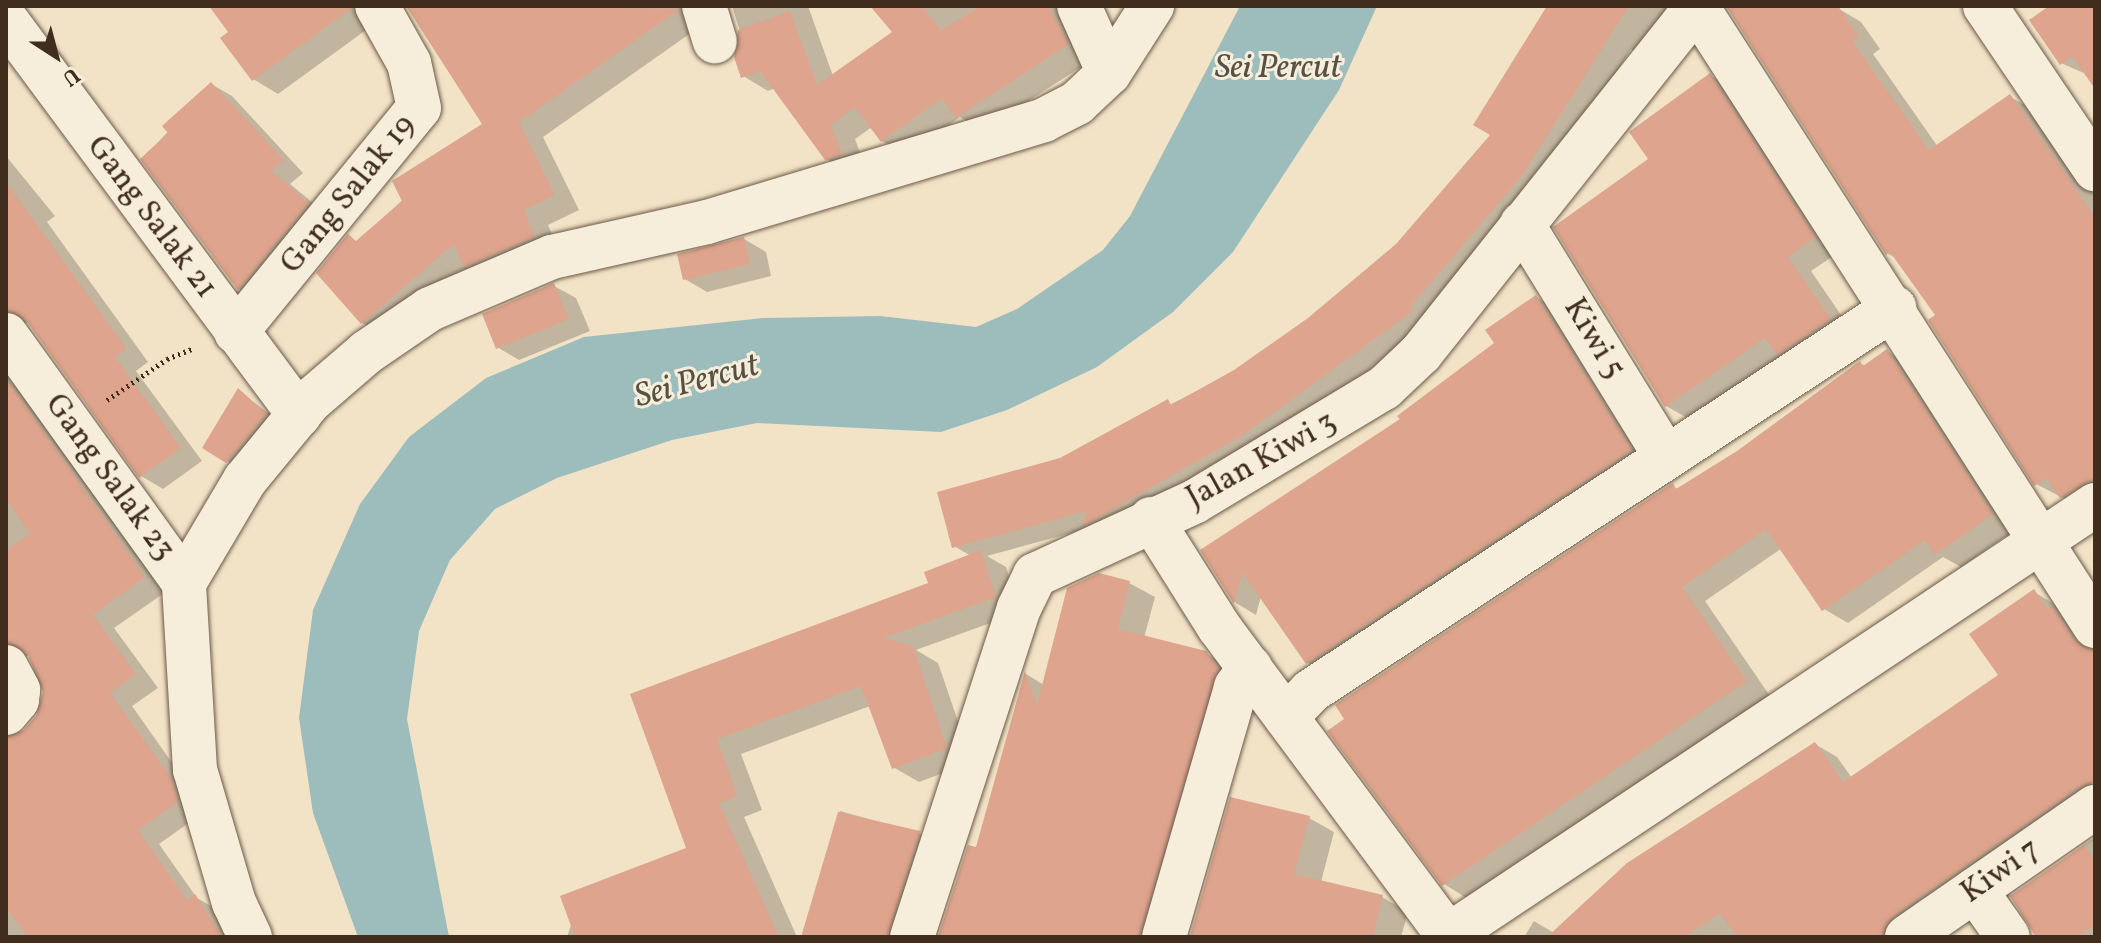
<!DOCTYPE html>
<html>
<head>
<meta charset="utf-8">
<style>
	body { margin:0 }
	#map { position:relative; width:2101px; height:943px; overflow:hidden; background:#f2e3c7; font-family:Vollkorn,serif }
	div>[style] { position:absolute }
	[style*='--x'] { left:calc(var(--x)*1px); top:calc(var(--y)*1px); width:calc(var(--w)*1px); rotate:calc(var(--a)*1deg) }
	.water>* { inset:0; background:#9dbdbc }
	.shadow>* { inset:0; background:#0003 }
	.building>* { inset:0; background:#dea48d }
	.path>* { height:5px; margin-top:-2.5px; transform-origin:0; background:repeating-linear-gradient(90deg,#402d1d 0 2px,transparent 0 6px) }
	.roads { filter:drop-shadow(0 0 2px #6c5a48) drop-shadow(0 0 2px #6c5a48) }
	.minor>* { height:44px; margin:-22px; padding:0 22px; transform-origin:22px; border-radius:22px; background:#f7eddb }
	span { translate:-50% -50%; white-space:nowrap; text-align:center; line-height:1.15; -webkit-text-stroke:6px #f7eddb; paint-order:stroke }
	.street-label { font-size:32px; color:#402d1d }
	.water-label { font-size:34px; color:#575145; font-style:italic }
	.frame { position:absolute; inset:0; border:8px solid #402d1d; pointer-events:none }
	.north { position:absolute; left:16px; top:16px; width:80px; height:80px; -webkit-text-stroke:6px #f7eddb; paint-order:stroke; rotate:144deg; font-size:22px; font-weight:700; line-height:32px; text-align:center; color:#402d1d }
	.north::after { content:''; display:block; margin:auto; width:28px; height:36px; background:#402d1d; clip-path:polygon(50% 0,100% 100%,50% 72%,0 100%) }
</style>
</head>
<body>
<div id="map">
	<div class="water">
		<div style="clip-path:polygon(1240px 6px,1377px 6px,1339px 90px,1233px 252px,1173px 312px,1097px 367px,1007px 410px,941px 432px,757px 423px,672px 440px,557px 478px,495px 509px,450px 560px,419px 631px,407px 719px,449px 937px,358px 937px,313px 813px,299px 718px,313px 610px,360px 504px,409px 437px,486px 378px,584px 337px,763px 318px,880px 316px,976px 327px,1017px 309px,1103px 250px,1130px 216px)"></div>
	</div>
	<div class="shadow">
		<div style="clip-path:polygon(211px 6px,385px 6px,377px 22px,278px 94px,253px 79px,231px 33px)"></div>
		<div style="clip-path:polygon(408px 6px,709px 6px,705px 23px,543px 137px,579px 210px,548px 225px,559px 251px,490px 281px,468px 268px,387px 337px,362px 323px,357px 242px,485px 124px)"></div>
		<div style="clip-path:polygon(732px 6px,808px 6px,833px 76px,895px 32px,904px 6px,1060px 6px,1093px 59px,982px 131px,960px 117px,908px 155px,882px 141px,872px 127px,855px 139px,866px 169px,852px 173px,826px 159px,775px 88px,768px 91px,743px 76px,741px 34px)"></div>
		<div style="clip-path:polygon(1549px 6px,1668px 6px,1639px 54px,1631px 49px,1543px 189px,1434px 324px,1213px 481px,1090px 528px,987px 556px,1006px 567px,1021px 612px,916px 650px,938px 663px,972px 762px,919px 782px,893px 767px,870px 706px,741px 754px,762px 810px,744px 817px,797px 937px,567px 937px,572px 922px,689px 849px,632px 695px,931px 585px,971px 556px,954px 546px,1060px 460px,1235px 372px,1309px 319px,1398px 246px,1493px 135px)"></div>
		<div style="clip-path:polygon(1728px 6px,1817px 6px,1839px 9px,1861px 22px,1880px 49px,1873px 54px,1938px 147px,2010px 97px,2032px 109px,2095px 195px,2095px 502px,2084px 509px,2036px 484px,1938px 316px,1899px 260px,1887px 253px)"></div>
		<div style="clip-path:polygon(2052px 6px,2095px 6px,2095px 86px,2086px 74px,2061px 63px)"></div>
		<div style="clip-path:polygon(1710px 75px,1734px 90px,1839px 252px,1811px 271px,1854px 334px,1691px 420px,1666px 406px,1650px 159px)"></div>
		<div style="clip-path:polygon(211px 84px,232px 96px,303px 173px,290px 184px,329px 216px,259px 301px,239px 289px,143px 159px)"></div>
		<div style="clip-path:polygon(6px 156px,55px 216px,47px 222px,148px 362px,136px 371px,202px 461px,163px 489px,141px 476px,28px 322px,6px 337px)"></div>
		<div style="clip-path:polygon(744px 239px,766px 252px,771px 276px,707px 292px,685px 279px)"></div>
		<div style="clip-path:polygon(554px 286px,576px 298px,590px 331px,519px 360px,497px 347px)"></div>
		<div style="clip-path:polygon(1536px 297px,1558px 310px,1653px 463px,1330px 675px,1308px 663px,1261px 596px,1256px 615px,1236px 603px,1203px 551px,1403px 420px,1497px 344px)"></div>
		<div style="clip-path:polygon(6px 340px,167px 591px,114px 628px,158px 688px,132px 706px,194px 794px,200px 815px,159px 844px,197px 898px,218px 910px,234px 937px,6px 937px,6px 730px,14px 739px,38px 717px,45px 692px,30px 654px,6px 671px)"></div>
		<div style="clip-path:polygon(1887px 351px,1911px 365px,2016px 529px,1961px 567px,1943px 557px,1848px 623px,1824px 609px,1782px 548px,1705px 601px,1770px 696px,1468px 899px,1444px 884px,1673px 486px,1679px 490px,1738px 453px,1860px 363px,1866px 366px)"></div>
		<div style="clip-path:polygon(239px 391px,288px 428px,249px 474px,204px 448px)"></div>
		<div style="clip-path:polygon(1129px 583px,1155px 597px,1144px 638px,1205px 653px,1231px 668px,1167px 937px,938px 937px,969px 848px,978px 850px,1026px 674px,1044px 685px)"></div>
		<div style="clip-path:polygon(2034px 592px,2056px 605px,2095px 649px,2095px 782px,2083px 779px,2095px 786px,1911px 937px,1524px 937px,1534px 921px,1554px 933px,1815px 744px,1837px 757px,1852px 778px,2000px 676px)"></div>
		<div style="clip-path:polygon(840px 811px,919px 833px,945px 848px,918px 937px,804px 937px)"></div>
		<div style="clip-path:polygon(1309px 818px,1334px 832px,1321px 882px,1382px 897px,1408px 912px,1401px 937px,1192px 937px)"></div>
		<div style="clip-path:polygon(2095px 837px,2095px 937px,2039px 937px,2013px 897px)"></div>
	</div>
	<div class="building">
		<div style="clip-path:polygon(209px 6px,352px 6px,352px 8px,252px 81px,220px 38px,228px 32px)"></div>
		<div style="clip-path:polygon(406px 6px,680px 9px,519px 122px,555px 195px,524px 210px,535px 237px,464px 267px,454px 244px,361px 324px,316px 273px,348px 234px,356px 241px,402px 201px,392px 181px,482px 124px)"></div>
		<div style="clip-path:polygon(870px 6px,922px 6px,941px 30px,981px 6px,1048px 6px,1069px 44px,956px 118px,942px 98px,881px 142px,855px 107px,831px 125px,842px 155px,825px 160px,760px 71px,741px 78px,734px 57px,738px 30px,790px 11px,817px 85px,892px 32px)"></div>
		<div style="clip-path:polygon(1547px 6px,1629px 6px,1521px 177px,1410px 307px,1413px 311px,1243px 435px,1090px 522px,1083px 526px,1086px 511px,952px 548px,937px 492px,1060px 458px,1168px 399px,1171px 405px,1234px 370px,1308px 318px,1396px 244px,1490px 135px,1473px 125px)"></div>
		<div style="clip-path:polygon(1726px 6px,1838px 6px,1859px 36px,1852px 41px,1929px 150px,2010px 94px,2095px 217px,2095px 478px,2060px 498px,2046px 478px,2034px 486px,1928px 320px,1935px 315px,1890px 252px,1886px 255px)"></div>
		<div style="clip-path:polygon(2049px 6px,2095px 6px,2095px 89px,2072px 56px,2060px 65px,2029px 20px)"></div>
		<div style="clip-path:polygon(1710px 73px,1815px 237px,1788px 257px,1831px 319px,1777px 355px,1765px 338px,1665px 407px,1553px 227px,1648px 159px,1629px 132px)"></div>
		<div style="clip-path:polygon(211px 82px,284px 160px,271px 171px,309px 203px,238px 290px,140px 159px,168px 133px,162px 126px)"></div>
		<div style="clip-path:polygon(6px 182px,127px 349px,115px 357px,181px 448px,139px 478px,26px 320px,6px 310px)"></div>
		<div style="clip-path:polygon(744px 237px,750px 264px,683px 280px,677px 254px)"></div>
		<div style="clip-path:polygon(554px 283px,569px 319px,496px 349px,482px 314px)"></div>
		<div style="clip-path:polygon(1536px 295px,1632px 450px,1306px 664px,1242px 572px,1234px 604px,1200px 550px,1400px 419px,1397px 416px,1494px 343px,1485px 330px)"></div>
		<div style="clip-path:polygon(1887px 349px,1993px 514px,1935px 555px,1925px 540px,1822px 611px,1766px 529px,1682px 587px,1747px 681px,1442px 886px,1327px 731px,1344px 719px,1335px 705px,1673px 483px,1676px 489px,1737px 451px,1860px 361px,1863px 366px)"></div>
		<div style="clip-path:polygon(6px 378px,145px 577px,93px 615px,136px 674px,110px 693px,172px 779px,178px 802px,138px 830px,187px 900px,195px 894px,222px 937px,28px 937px,6px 907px,6px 737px,24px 730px,36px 716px,43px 692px,28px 655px,6px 642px,6px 550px,30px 533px,6px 500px)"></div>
		<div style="clip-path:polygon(238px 388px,267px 414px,226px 463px,202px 448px)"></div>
		<div style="clip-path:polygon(981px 550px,996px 597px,883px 638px,913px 646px,947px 748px,892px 769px,861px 686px,717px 739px,737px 796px,719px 803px,779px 937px,575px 937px,560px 896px,686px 848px,630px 694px,928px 583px,924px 572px)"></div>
		<div style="clip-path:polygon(1099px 573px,1130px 581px,1118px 629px,1206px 651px,1218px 668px,1140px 937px,938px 937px,968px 845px,976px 847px,1025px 671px,1037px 705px,1067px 588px)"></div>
		<div style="clip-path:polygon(2034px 589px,2047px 609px,2052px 606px,2074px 640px,2095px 651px,2095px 782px,2081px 786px,1893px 916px,1882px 937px,1737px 937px,1720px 913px,1685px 937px,1547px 937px,1627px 863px,1815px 742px,1843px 782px,1998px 675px,1969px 634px)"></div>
		<div style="clip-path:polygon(1230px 797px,1310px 816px,1294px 874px,1383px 895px,1373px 937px,1190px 937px)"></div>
		<div style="clip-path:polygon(838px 812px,920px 831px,888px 937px,801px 937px)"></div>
		<div style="clip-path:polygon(2084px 845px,2095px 860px,2095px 925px,2078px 937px,2036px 937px,2010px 896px)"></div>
	</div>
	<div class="path">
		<div style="--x:107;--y:400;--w:73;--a:-34.3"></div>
		<div style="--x:167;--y:359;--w:29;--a:-22"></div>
	</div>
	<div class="roads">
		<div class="minor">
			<div style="--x:704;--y:6;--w:37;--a:73"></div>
			<div style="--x:1079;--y:6;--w:73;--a:65.9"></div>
			<div style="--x:1985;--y:6;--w:197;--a:56"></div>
			<div style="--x:1697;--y:7;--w:736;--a:57.26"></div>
			<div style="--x:6;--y:20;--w:492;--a:53.4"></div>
			<div style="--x:1522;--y:224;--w:270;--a:58.3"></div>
			<div style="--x:236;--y:332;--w:289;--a:-50.8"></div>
			<div style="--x:419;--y:108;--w:46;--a:-102.5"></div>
			<div style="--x:409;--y:63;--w:65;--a:-119.3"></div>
			<div style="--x:6;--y:335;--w:305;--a:54.3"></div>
			<div style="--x:1151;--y:519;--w:128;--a:57.8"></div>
			<div style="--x:1219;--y:627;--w:382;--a:53.4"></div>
			<div style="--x:6;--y:667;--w:26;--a:62"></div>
			<div style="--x:18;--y:690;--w:10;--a:96"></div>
			<div style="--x:17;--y:700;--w:17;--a:130"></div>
			<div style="--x:1286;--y:717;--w:36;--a:-46"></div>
			<div style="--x:1311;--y:691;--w:698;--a:-33.3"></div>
			<div style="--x:1975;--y:890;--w:57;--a:54.9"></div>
			<div style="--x:250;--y:937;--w:38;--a:-115"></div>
			<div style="--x:234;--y:903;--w:139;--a:-106.3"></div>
			<div style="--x:195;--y:770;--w:187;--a:-93.4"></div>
			<div style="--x:184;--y:583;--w:120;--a:-59.4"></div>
			<div style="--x:245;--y:480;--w:102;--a:-50.6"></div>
			<div style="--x:310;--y:401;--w:75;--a:-40.7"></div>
			<div style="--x:367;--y:352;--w:76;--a:-34.3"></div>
			<div style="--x:430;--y:309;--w:133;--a:-23.1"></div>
			<div style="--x:552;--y:257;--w:159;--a:-12.7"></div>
			<div style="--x:707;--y:222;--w:352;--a:-16.8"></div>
			<div style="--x:1044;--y:120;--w:37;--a:-27"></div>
			<div style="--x:1077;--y:103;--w:44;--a:-43.2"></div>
			<div style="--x:1109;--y:73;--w:80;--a:-57.3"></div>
			<div style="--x:912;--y:937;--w:346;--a:-72"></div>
			<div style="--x:1019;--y:608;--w:37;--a:-64"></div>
			<div style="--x:1035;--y:575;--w:175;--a:-24.7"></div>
			<div style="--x:1194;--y:502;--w:222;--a:-31"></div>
			<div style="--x:1384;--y:388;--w:51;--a:-43.4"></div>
			<div style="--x:1421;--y:353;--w:443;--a:-51.5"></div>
			<div style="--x:1164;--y:937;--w:260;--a:-73.9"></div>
			<div style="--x:1236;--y:687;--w:24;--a:-54"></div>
			<div style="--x:1446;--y:937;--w:780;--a:-33.65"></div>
			<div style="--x:1907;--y:937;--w:229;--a:-34.7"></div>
		</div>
	</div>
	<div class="street-label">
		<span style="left:349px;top:195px;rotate:-51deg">Gang Salak 19</span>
		<span style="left:151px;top:218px;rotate:53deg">Gang Salak 21</span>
		<span style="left:1593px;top:339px;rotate:59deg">Kiwi 5</span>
		<span style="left:1262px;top:461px;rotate:-29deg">Jalan Kiwi 3</span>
		<span style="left:109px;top:478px;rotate:54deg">Gang Salak 23</span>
		<span style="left:2001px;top:872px;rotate:-35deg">Kiwi 7</span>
	</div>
	<div class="water-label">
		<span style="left:1278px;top:69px">Sei Percut</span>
		<span style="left:697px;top:382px;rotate:-15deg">Sei Percut</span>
	</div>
	<div class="frame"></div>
	<div class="north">U</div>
</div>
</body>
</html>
